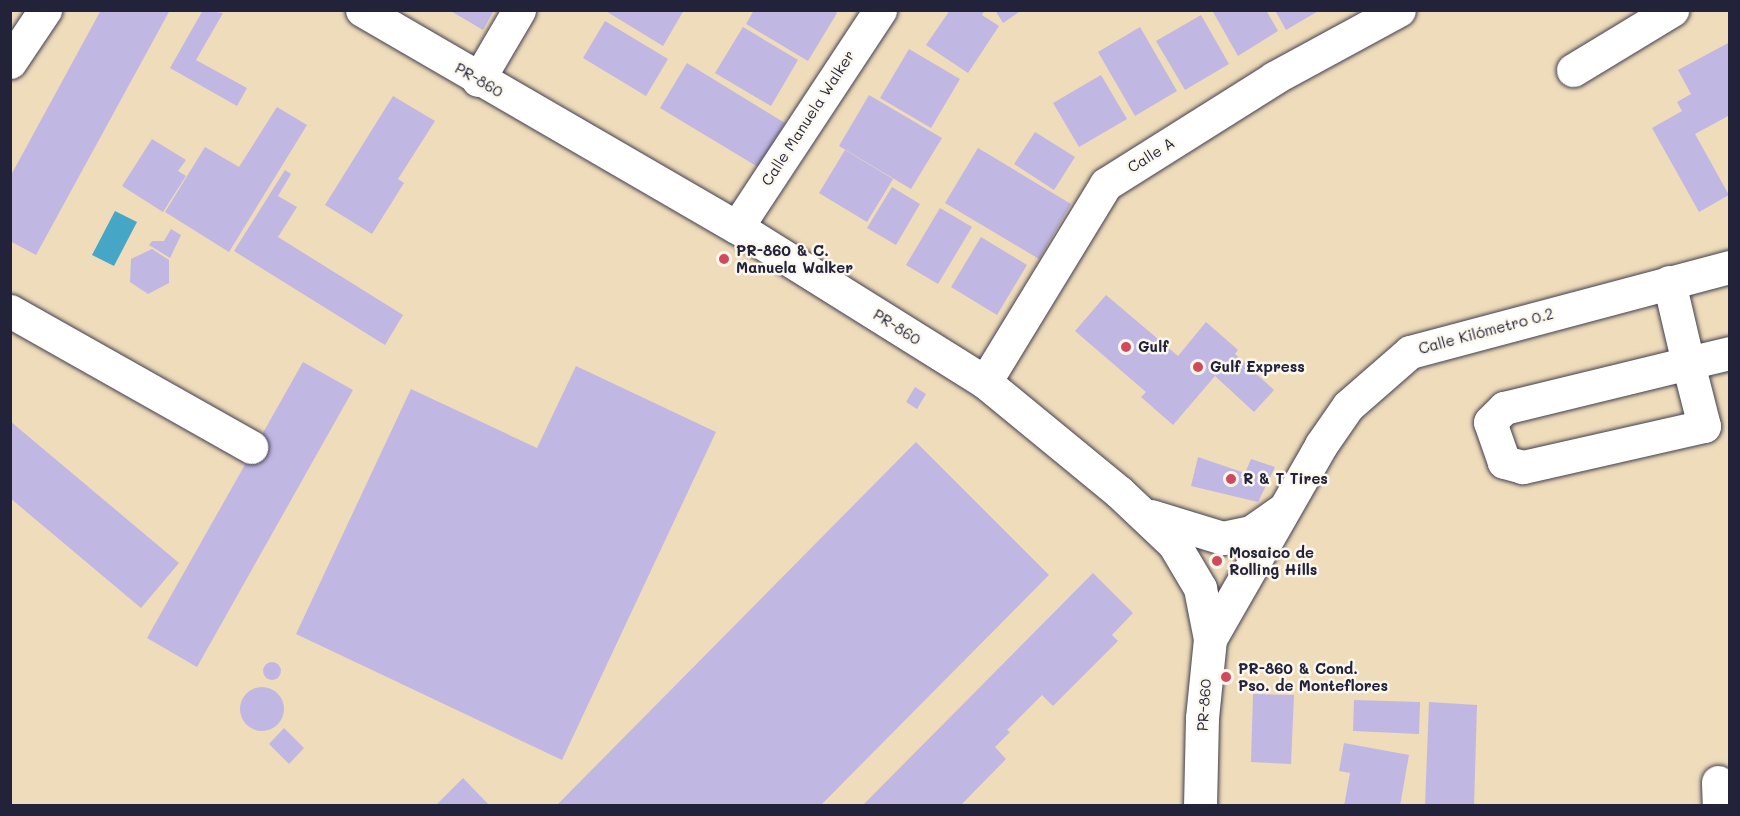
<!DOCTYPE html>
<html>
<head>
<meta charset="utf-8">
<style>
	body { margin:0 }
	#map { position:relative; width:1740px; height:816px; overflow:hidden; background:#efdcba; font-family:Mali,sans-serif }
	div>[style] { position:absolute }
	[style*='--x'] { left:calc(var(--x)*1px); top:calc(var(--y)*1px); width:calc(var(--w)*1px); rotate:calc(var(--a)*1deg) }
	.water>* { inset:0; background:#45a7c5 }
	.building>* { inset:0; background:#c1b7e3 }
	.round { border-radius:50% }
	.roads { filter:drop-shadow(0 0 2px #413e4e) drop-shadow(0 0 2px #413e4e) }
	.minor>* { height:33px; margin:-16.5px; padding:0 16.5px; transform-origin:16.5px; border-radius:16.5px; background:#fff }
	.dots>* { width:16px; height:16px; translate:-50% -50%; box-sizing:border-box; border:3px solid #fbf7ec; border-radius:50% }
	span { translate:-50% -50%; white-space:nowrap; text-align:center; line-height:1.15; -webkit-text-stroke:5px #fbf7ec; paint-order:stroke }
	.street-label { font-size:15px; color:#22223b }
	.poi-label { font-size:15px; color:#22223b; font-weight:700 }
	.left { translate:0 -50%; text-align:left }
	.frame { position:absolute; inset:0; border:12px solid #22223b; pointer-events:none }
</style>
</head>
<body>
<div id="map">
	<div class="water">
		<div style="clip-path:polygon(115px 211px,137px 222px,114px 266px,92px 255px)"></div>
	</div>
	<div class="building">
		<div style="clip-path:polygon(101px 10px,170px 10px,36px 255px,10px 241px,10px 177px)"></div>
		<div style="clip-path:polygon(203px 10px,223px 13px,196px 60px,247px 88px,237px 106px,170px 68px)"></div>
		<div style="clip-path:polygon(449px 10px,494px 10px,483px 30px)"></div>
		<div style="clip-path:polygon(604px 10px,684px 10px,663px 46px)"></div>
		<div style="clip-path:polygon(754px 10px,834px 10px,837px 13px,808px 61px,746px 24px)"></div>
		<div style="clip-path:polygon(950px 10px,985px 10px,982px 15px,999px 26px,968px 73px,926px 45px)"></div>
		<div style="clip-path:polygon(995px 10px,1022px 10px,1003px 23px)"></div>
		<div style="clip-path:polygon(1212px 10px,1266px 10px,1278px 31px,1238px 56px)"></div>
		<div style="clip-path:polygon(1275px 10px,1320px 10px,1286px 30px)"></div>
		<div style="clip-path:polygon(1201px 15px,1229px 64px,1185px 90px,1156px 41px)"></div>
		<div style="clip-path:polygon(605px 21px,668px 59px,646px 96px,583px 58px)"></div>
		<div style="clip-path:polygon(743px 27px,798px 60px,771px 106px,715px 73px)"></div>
		<div style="clip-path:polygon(1140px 27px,1177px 91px,1135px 116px,1098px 52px)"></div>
		<div style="clip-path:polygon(1730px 42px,1730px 115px,1695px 134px,1729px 195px,1699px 212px,1652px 128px,1682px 111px,1677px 102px,1691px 94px,1678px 70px)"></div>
		<div style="clip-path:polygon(909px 49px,960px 79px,931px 128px,880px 98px)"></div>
		<div style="clip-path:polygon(687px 63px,785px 123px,758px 167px,660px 108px)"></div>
		<div style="clip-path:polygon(1101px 75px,1127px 119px,1079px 147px,1053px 103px)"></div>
		<div style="clip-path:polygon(869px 95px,942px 138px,911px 189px,839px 146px)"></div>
		<div style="clip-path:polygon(393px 96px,435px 121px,398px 179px,404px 183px,372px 234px,325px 205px)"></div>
		<div style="clip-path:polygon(277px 107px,307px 125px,229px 252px,165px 212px,205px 147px,239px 167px)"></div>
		<div style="clip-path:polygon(1035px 132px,1075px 157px,1054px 190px,1014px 164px)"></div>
		<div style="clip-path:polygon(152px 139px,186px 160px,178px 171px,186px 176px,163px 212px,122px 186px)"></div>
		<div style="clip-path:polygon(978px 148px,1071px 204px,1039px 259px,945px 203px)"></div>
		<div style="clip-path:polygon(845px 150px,893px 179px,867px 222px,819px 193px)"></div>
		<div style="clip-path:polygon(285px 170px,291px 174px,278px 196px,297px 207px,278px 237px,403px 315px,385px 345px,234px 251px)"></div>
		<div style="clip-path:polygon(892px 187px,920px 204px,896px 245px,867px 228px)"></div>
		<div style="clip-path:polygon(940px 208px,972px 227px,938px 284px,906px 265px)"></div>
		<div style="clip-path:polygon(171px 229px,181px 235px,170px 258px,149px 245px,152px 241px,164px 241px)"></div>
		<div style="clip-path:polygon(981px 237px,1027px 265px,997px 315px,951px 287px)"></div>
		<div style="clip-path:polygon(152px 249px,169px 260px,169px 283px,148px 294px,130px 282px,131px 259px)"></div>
		<div style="clip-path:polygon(1106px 295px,1178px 356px,1206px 322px,1238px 350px,1235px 354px,1274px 390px,1254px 412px,1215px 376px,1173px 425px,1141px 397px,1146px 392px,1075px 331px)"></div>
		<div style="clip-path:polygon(303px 362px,353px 390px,197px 667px,147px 638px)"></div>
		<div style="clip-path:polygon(576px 366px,716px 432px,562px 760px,296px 634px,411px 389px,537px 448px)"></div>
		<div style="clip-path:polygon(915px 387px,926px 394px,917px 409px,906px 402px)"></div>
		<div style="clip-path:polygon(10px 421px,179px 563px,141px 608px,10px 498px)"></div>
		<div style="clip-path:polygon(916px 442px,1049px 575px,820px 806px,556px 806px)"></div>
		<div style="clip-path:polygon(1198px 457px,1245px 473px,1251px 459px,1275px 467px,1258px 502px,1191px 486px)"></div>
		<div style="clip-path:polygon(1093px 573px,1133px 613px,1112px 635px,1118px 641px,1053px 706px,1042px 695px,1007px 730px,1010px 732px,995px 747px,1006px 759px,960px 806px,862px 806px)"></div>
		<div class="round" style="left:263px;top:662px;width:18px;height:18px"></div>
		<div class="round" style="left:240px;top:687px;width:44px;height:44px"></div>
		<div style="clip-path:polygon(1253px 694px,1294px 695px,1291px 764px,1251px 762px)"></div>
		<div style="clip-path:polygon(1354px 700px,1420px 702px,1419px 734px,1353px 731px)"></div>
		<div style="clip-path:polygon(1429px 702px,1477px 705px,1474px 806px,1425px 806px)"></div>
		<div style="clip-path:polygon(284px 728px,304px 748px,289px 764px,269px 744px)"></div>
		<div style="clip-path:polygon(1344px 743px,1409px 755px,1400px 806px,1344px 806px,1350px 773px,1339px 771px)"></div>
		<div style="clip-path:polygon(463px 778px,490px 806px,435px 806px)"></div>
	</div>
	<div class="roads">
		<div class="minor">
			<div style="--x:362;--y:10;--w:433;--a:30.1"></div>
			<div style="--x:737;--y:227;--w:292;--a:32"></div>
			<div style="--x:985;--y:382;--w:173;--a:39.4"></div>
			<div style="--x:1119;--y:492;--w:76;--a:43.4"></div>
			<div style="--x:1174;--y:544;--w:51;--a:59.4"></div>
			<div style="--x:1200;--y:588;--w:52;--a:78.9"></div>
			<div style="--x:1210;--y:639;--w:79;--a:95.8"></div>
			<div style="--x:1202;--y:718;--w:88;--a:91.3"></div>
			<div style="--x:10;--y:62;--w:63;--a:-56.1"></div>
			<div style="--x:1573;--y:70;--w:116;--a:-31.2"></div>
			<div style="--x:478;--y:80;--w:81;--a:-59.6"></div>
			<div style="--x:737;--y:227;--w:260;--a:-56.6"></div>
			<div style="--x:1669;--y:282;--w:83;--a:76.8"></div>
			<div style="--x:1688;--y:363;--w:65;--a:75.7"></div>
			<div style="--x:1704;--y:426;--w:186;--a:167.2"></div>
			<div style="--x:1523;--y:467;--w:20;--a:-165"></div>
			<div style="--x:1504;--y:462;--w:42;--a:-109.3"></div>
			<div style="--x:1490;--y:422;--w:20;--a:-45"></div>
			<div style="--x:1504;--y:408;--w:189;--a:-13.7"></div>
			<div style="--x:1688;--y:363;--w:43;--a:-13.4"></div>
			<div style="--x:10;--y:311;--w:277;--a:29.4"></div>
			<div style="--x:985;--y:382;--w:232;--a:-58.6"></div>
			<div style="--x:1106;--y:184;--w:199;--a:-32.2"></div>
			<div style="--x:1274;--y:78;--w:142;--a:-28.5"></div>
			<div style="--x:1151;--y:516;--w:75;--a:17"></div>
			<div style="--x:1223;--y:538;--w:29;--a:-12"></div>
			<div style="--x:1251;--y:532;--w:37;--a:-35"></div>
			<div style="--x:1210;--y:639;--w:224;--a:-60.2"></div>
			<div style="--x:1321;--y:445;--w:47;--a:-55.3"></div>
			<div style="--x:1348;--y:406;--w:82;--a:-41.1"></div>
			<div style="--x:1410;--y:352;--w:331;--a:-14.9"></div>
			<div style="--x:1718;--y:782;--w:24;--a:88"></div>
		</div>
	</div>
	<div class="dots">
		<div style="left:724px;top:259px;background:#d1495b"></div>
		<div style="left:1126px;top:347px;background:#d1495b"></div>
		<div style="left:1198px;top:367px;background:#d1495b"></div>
		<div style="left:1231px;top:479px;background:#d1495b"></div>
		<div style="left:1217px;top:561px;background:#d1495b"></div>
		<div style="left:1226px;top:677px;background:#d1495b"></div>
	</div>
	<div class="street-label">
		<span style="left:479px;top:80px;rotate:30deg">PR-860</span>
		<span style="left:808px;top:118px;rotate:-57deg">Calle Manuela Walker</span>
		<span style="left:1151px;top:155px;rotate:-32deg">Calle A</span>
		<span style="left:897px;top:327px;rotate:32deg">PR-860</span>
		<span style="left:1486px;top:331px;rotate:-15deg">Calle Kilómetro 0.2</span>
		<span style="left:1204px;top:705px;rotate:-86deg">PR-860</span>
	</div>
	<div class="poi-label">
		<span class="left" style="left:736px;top:259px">PR-860 &amp; C.<br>Manuela Walker</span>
		<span class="left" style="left:1138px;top:347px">Gulf</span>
		<span class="left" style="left:1210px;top:367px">Gulf Express</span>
		<span class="left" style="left:1243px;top:479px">R &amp; T Tires</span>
		<span class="left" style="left:1229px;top:561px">Mosaico de<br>Rolling Hills</span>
		<span class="left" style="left:1238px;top:677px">PR-860 &amp; Cond.<br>Pso. de Monteflores</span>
	</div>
	<div class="frame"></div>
</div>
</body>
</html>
